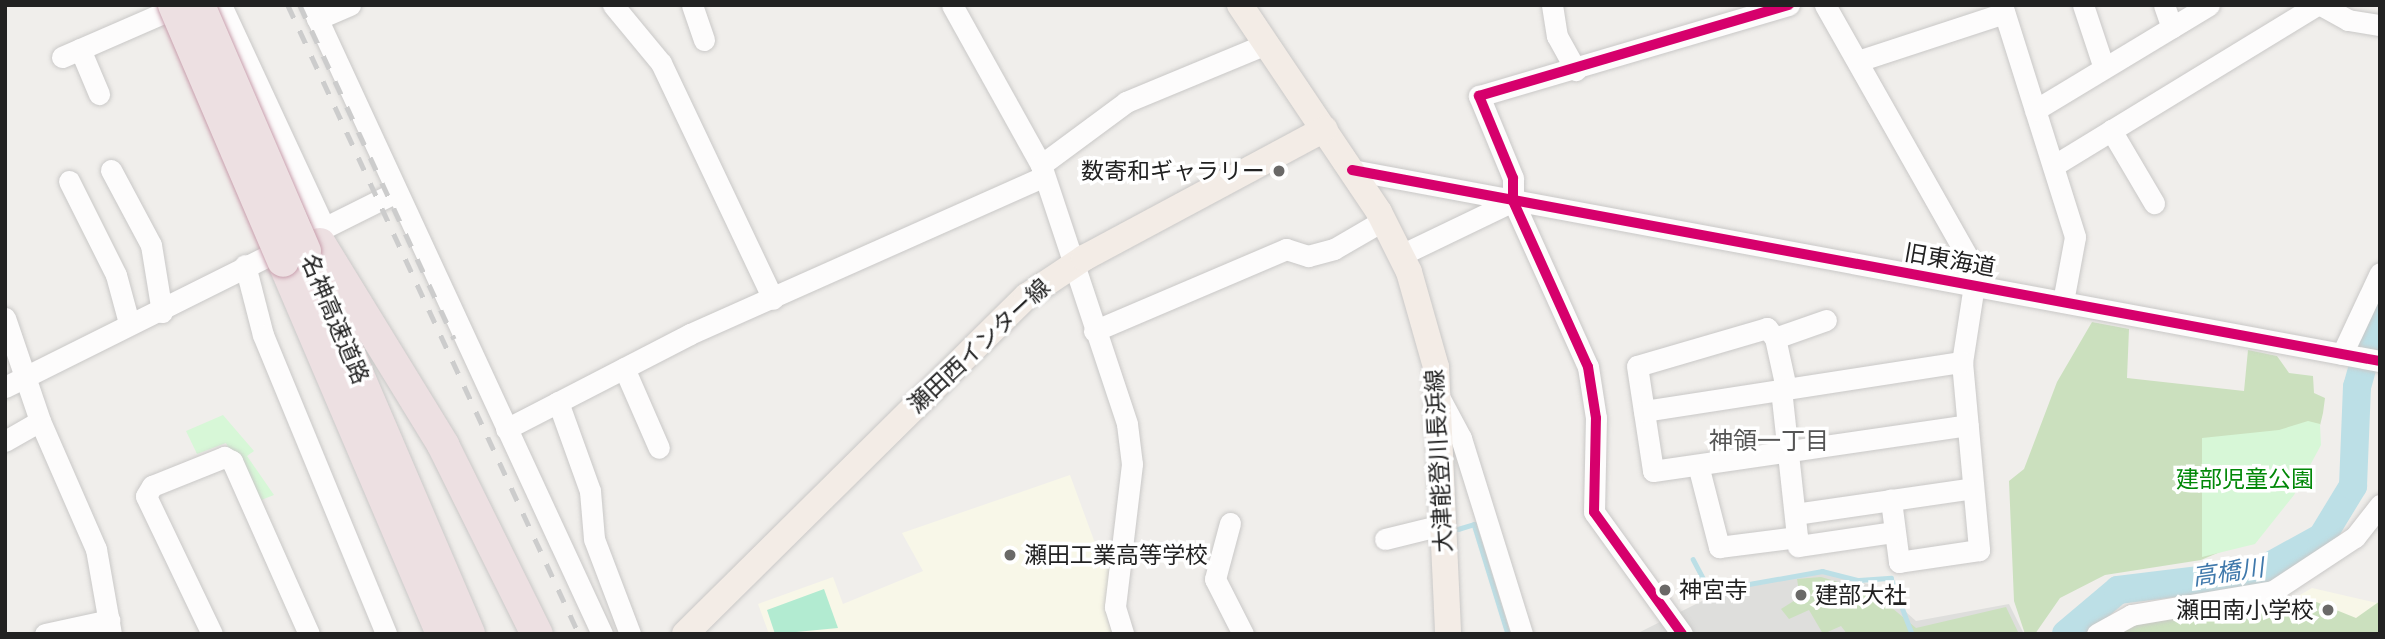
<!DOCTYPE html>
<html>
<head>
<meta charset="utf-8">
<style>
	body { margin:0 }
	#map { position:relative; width:2385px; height:639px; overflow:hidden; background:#f0eeeb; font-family:Inter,"Noto Sans JP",sans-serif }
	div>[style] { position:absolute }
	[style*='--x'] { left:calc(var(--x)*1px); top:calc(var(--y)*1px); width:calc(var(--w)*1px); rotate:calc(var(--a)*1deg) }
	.education>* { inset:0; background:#f8f7e8 }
	.religious>* { inset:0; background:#dededc }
	.forest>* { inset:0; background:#cbe0be }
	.park>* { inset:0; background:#d7f7d7 }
	.pitch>* { inset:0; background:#b2ebd1 }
	.stream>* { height:4.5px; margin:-2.25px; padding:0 2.25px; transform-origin:2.25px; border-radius:2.25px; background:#bcdfe6 }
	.river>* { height:28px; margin:-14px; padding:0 14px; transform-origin:14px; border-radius:14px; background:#bcdfe6 }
	.roads { filter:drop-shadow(0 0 2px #c9c8c7) drop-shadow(0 0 2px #c9c8c7) }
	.minor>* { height:21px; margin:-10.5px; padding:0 10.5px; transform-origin:10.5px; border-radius:10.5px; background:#fdfcfc }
	.major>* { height:26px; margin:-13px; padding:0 13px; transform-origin:13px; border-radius:13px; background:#f3ece6 }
	.highway>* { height:32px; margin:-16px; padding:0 16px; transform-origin:16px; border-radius:16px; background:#ede0e2 }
	.rail>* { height:4.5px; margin-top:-2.25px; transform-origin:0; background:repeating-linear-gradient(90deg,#ccc 0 14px,transparent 0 28px) }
	.bridges { filter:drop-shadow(0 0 2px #c89fad) drop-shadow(0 0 2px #c89fad) }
	.highway-bridge>* { height:32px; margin:-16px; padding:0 16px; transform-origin:16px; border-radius:16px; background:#ede0e2 }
	.cycleway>* { height:10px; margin:-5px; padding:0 5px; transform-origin:5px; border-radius:5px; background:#d6006c }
	.dots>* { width:19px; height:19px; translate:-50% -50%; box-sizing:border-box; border:4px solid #fff; border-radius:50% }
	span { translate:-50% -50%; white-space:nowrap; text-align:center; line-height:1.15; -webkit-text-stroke:7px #fff; paint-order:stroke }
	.poi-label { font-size:23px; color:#222 }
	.right { translate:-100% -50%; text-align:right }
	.left { translate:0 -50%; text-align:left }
	.street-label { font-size:23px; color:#222 }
	.park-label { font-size:23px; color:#028808 }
	.neighbourhood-label { font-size:24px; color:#555 }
	.water-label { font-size:24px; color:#3f78ab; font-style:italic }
	.frame { position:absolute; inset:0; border:7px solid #222; pointer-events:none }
</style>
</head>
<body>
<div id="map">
	<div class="education">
		<div style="clip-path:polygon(1070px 475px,1099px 554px,1112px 557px,1107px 620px,1113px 634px,769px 634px,758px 604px,833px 577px,843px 604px,923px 571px,902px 533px)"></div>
		<div style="clip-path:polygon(2312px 588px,2377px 603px,2380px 634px,2131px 634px,2271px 612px)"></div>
	</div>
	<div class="religious">
		<div style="clip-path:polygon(1821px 573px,1877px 586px,1916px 621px,2009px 604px,2024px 634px,1636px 634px,1736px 584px)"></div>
	</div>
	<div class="forest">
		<div style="clip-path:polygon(2092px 322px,2129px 329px,2127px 378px,2244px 391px,2248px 350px,2277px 356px,2289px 373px,2313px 376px,2314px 393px,2325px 398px,2323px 413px,2317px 438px,2246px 541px,2201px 560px,2105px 575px,2060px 598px,2035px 634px,2025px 634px,2014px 601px,2009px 481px,2024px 469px,2057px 382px)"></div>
		<div style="clip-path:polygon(1821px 577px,1873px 592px,1916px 628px,2006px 607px,2019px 634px,1847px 634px,1841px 626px,1823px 634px,1809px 610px,1789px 619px,1781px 609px,1800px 597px,1797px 579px)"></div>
		<div style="clip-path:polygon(2309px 599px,2356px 618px,2380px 601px,2380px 634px,2119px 634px,2141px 619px)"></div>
	</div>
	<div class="park">
		<div style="clip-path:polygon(223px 415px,254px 451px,247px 456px,274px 495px,256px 502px,226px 443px,197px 454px,186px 431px)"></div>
		<div style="clip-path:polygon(2308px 421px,2320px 424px,2321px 445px,2294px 495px,2255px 544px,2202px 557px,2202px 438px,2279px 430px)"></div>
	</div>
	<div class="pitch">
		<div style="clip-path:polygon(824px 589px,838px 628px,775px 634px,767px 610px)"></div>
	</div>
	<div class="stream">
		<div style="--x:1458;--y:529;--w:17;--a:-17"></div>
		<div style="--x:1474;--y:524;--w:115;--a:72.8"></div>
		<div style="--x:1693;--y:559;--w:36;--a:62"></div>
		<div style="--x:1710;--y:591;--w:114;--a:-10.1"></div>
		<div style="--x:1822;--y:571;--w:38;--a:14"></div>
		<div style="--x:1859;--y:580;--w:32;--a:-4"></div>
		<div style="--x:1891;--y:578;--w:60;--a:69.4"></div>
	</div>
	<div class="river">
		<div style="--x:2066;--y:634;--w:68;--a:-40.2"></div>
		<div style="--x:2118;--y:590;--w:140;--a:-7"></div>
		<div style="--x:2257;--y:573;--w:74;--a:-29"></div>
		<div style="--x:2322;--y:537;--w:60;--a:-58.7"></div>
		<div style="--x:2353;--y:486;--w:99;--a:-87.7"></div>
		<div style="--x:2357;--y:387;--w:85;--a:-74.3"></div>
	</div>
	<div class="roads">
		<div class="minor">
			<div style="--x:221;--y:5;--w:242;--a:65.1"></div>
			<div style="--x:311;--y:5;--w:693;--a:65.17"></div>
			<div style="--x:613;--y:5;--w:75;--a:50.4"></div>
			<div style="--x:661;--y:63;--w:261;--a:64.6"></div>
			<div style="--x:692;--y:5;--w:37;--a:71"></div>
			<div style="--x:952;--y:5;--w:183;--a:60.9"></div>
			<div style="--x:1041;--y:165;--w:273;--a:71.6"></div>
			<div style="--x:1127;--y:424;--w:40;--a:82.9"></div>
			<div style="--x:1132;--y:464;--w:144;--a:96.8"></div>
			<div style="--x:1115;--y:607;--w:28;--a:73"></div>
			<div style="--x:1552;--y:5;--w:31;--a:81"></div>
			<div style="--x:1557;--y:36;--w:39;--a:61"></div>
			<div style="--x:1825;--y:5;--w:307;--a:60.5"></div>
			<div style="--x:1976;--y:272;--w:91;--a:98.8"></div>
			<div style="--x:1962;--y:362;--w:189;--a:84.8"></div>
			<div style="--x:1979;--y:550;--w:81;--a:171.5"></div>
			<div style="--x:1899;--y:562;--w:63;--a:-97.4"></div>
			<div style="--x:2002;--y:5;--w:243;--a:72.5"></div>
			<div style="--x:2075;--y:237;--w:66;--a:100.5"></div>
			<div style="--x:2083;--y:5;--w:66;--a:71.6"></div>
			<div style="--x:2164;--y:5;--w:24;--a:71"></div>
			<div style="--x:2321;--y:5;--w:31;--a:29"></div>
			<div style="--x:2348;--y:20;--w:32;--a:9"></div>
			<div style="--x:317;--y:19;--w:36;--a:-23"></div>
			<div style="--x:80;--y:49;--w:49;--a:67.1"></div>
			<div style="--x:62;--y:57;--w:108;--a:-23.5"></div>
			<div style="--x:1858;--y:61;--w:154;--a:-18.2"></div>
			<div style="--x:2035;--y:110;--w:203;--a:-31.1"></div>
			<div style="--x:2111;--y:130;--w:85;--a:59.5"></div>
			<div style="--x:1041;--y:165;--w:106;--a:-36.5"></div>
			<div style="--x:1126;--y:102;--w:152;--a:-22.5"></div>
			<div style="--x:2053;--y:166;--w:309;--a:-31.4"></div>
			<div style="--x:111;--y:170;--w:85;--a:61.9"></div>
			<div style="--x:151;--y:245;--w:68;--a:80.7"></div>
			<div style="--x:1352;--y:170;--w:1046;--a:10.53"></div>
			<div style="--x:69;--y:181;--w:105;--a:63.4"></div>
			<div style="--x:116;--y:275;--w:50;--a:74.8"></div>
			<div style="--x:1403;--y:254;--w:122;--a:-25.7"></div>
			<div style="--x:245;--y:265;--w:72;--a:75.6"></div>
			<div style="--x:263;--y:335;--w:323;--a:67.6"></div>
			<div style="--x:5;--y:318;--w:109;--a:71.2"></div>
			<div style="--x:40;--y:421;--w:140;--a:66.4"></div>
			<div style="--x:96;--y:549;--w:86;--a:80"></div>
			<div style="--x:1094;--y:331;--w:209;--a:-23.1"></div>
			<div style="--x:1286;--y:249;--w:23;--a:18"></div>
			<div style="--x:1308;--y:256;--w:27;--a:-15"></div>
			<div style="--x:1334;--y:249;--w:58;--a:-30.1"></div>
			<div style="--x:1775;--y:338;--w:54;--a:-19.4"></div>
			<div style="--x:2342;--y:354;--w:89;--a:-64.9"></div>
			<div style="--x:624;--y:368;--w:87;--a:66.4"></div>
			<div style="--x:5;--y:387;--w:437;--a:-26.5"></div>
			<div style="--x:1786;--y:388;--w:51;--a:-102.4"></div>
			<div style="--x:1775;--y:338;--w:13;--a:-129"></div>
			<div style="--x:1767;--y:328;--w:135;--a:163.7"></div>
			<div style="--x:1637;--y:366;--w:106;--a:81.3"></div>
			<div style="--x:1653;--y:471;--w:318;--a:-8.3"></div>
			<div style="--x:1781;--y:389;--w:158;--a:83.8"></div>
			<div style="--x:1798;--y:546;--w:97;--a:-8.3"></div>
			<div style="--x:1438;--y:395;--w:49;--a:61.9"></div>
			<div style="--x:1461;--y:438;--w:205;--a:72.7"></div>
			<div style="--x:558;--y:402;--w:95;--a:70.2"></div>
			<div style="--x:590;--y:491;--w:48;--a:85.2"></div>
			<div style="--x:594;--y:539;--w:102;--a:69.2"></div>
			<div style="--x:1644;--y:411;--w:322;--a:-8.8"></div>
			<div style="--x:506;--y:429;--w:207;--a:-27.3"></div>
			<div style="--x:690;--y:334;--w:386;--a:-24"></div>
			<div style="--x:5;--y:441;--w:40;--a:-29.7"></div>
			<div style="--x:1698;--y:465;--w:85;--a:75.6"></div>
			<div style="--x:1719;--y:547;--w:79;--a:-7.3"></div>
			<div style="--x:1795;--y:514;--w:180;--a:-8.3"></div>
			<div style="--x:1230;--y:523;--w:58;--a:105"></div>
			<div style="--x:1215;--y:579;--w:62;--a:63"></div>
			<div style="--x:1385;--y:539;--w:59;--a:-13.8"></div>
			<div style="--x:45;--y:634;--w:66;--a:-12.3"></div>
			<div style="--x:212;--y:634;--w:153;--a:-115.6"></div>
			<div style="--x:146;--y:496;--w:12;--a:-59"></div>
			<div style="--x:152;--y:486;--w:78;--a:-21.9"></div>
			<div style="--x:224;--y:457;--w:9;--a:27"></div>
			<div style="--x:232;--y:461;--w:189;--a:66"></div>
			<div style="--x:1682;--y:634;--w:150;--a:-125.8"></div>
			<div style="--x:1594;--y:512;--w:94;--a:-88.8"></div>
			<div style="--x:1596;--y:418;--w:52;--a:-98.9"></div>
			<div style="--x:1588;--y:367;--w:182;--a:-114.3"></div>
			<div style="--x:1513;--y:201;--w:23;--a:-90"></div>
			<div style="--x:1513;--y:178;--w:89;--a:-112.5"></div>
			<div style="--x:1479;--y:96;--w:323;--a:-16.4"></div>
			<div style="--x:2097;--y:634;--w:39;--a:-29"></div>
			<div style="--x:2131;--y:615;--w:144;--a:-9.6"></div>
			<div style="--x:2273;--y:591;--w:98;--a:-33.4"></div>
			<div style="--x:2355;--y:537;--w:41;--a:-52"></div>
		</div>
		<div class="major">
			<div style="--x:1240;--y:5;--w:249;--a:56.1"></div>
			<div style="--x:1379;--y:212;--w:67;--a:63.4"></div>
			<div style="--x:1409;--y:272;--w:99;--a:74.1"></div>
			<div style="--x:1436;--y:367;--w:267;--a:87.4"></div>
			<div style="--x:685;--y:634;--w:481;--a:-44.7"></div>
			<div style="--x:1027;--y:296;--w:69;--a:-33.7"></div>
			<div style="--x:1084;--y:258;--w:273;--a:-28.2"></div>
		</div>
		<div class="highway">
			<div style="--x:320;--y:244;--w:236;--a:58.5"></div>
			<div style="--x:443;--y:445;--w:211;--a:63.6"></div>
			<div style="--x:283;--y:261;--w:405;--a:66.9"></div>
			<div style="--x:311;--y:265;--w:401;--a:66.8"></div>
		</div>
	</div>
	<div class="rail">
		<div style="--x:288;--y:5;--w:693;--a:65.17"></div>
		<div style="--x:300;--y:5;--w:368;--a:65.2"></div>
	</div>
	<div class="bridges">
		<div class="highway-bridge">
			<div style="--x:174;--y:5;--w:278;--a:66.9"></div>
			<div style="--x:199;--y:5;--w:268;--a:66.7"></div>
		</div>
	</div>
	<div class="cycleway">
		<div style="--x:1352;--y:170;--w:1046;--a:10.53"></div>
		<div style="--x:1682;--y:634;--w:150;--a:-125.8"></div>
		<div style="--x:1594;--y:512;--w:94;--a:-88.8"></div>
		<div style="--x:1596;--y:418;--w:52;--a:-98.9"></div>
		<div style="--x:1588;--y:367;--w:182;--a:-114.3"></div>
		<div style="--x:1513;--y:201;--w:23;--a:-90"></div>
		<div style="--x:1513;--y:178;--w:89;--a:-112.5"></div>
		<div style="--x:1479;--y:96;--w:323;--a:-16.4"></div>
	</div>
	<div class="dots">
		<div style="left:1279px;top:171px;background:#6a6968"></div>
		<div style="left:1010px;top:555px;background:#6a6968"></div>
		<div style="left:1665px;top:590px;background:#6a6968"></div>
		<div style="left:1801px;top:595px;background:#6a6968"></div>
		<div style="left:2328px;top:610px;background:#6a6968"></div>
	</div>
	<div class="poi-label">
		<span class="right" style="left:1265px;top:171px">数寄和ギャラリー</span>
		<span class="left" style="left:1024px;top:555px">瀬田工業高等学校</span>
		<span class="left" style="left:1679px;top:590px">神宮寺</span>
		<span class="left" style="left:1815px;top:595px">建部大社</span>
		<span class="right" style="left:2314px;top:610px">瀬田南小学校</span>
	</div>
	<div class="street-label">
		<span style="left:1950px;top:260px;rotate:10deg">旧東海道</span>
		<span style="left:335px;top:319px;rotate:67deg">名神高速道路</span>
		<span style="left:979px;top:346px;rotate:-43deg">瀬田西インター線</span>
		<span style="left:1439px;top:461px;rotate:-93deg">大津能登川長浜線</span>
	</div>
	<div class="park-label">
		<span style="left:2245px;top:479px">建部児童公園</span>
	</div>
	<div class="neighbourhood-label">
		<span style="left:1769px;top:441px">神領一丁目</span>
	</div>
	<div class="water-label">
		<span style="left:2228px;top:572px;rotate:-8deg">高橋川</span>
	</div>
	<div class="frame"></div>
</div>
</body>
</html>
